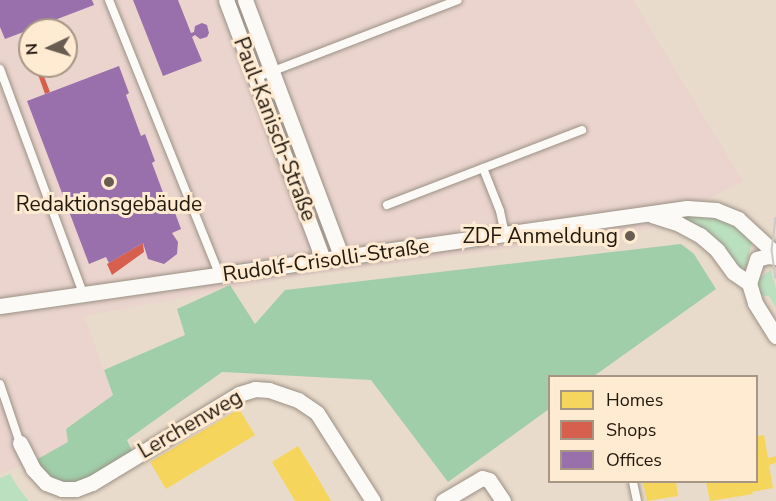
<!DOCTYPE html>
<html>
<head>
<meta charset="utf-8">
<style>
	body { margin:0 }
	#map { position:relative; width:776px; height:501px; overflow:hidden; background:#e9dbcb; font-family:"Nunito Sans",sans-serif }
	div>[style] { position:absolute }
	[style*='--x'] { left:calc(var(--x)*1px); top:calc(var(--y)*1px); width:calc(var(--w)*1px); rotate:calc(var(--a)*1deg) }
	.commercial>* { inset:0; background:#ead4cd }
	.green>* { inset:0; background:#bbe0bf }
	.forest>* { inset:0; background:#a0cea9 }
	.homes>* { inset:0; background:#f6d55c }
	.shops>* { inset:0; background:#d6604d }
	.round { border-radius:50% }
	.offices>* { inset:0; background:#9970ab }
	.roads { filter:drop-shadow(0 0 2px #9b9185) drop-shadow(0 0 2px #9b9185) }
	.service>* { height:8px; margin:-4px; padding:0 4px; transform-origin:4px; border-radius:4px; background:#fcfaf7 }
	.minor>* { height:15px; margin:-7.5px; padding:0 7.5px; transform-origin:7.5px; border-radius:7.5px; background:#fcfaf7 }
	.tram>* { height:1.5px; margin:-0.75px; padding:0 0.75px; transform-origin:0.75px; border-radius:0.75px; background:#cdc9c5 }
	.dots>* { width:16px; height:16px; translate:-50% -50%; box-sizing:border-box; border:3px solid #ffead2; border-radius:50% }
	span { translate:-50% -50%; white-space:nowrap; text-align:center; line-height:1.15; -webkit-text-stroke:6px #ffead2; paint-order:stroke }
	.street-label { font-size:21px; color:#22190e }
	.poi-label { font-size:21px; color:#22190e }
	.right { translate:-100% -50%; text-align:right }
	.legend { position:absolute; left:548px; top:375px; width:210px; height:108px; box-sizing:border-box; background:#ffead2; border:2px solid #a79684; margin:0; padding:8px 10px; list-style:none; font-size:18px; color:#22190e }
	.legend li { display:flex; align-items:center; gap:12px; height:30px }
	.legend b { width:30px; border:2px solid #a79684 }
	.north { position:absolute; left:18px; top:18px; width:60px; height:60px; box-sizing:border-box; background:#ffead2; border:2px solid #a79684; border-radius:50%; rotate:266deg; font-size:16px; font-weight:700; line-height:24px; text-align:center; color:#22190e }
	.north::after { content:''; display:block; margin:auto; width:21px; height:27px; background:#685d50; clip-path:polygon(50% 0,100% 100%,50% 72%,0 100%) }
</style>
</head>
<body>
<div id="map">
	<div class="commercial">
		<div style="clip-path:polygon(evenodd,0 0,633px 0,743px 181px,648px 230px,302px 276px,84px 316px,113px 395px,66px 428px,69px 442px,36px 460px,0 474px,0 0,30px 30px,66px 30px,66px 66px,30px 66px,30px 30px)"></div>
	</div>
	<div class="green">
		<div style="clip-path:polygon(685px 214px,719px 218px,736px 226px,752px 242px,746px 266px,740px 270px,716px 238px,685px 218px)"></div>
		<div style="clip-path:polygon(771px 270px,776px 289px,776px 308px,769px 296px,757px 295px,758px 279px)"></div>
		<div style="clip-path:polygon(10px 474px,17px 486px,29px 501px,0 501px,0 478px)"></div>
	</div>
	<div class="forest">
		<div style="clip-path:polygon(681px 244px,694px 254px,716px 289px,594px 376px,550px 376px,549px 409px,448px 482px,371px 380px,222px 372px,127px 440px,132px 451px,81px 482px,63px 486px,42px 472px,36px 460px,68px 442px,66px 429px,113px 395px,104px 370px,185px 335px,177px 309px,230px 285px,255px 324px,285px 290px)"></div>
	</div>
	<div class="homes">
		<div style="clip-path:polygon(239px 409px,255px 435px,166px 489px,150px 462px)"></div>
		<div style="clip-path:polygon(764px 435px,768px 458px,776px 456px,776px 463px,769px 465px,773px 488px,752px 492px,753px 494px,710px 501px,706px 482px,756px 482px,756px 436px)"></div>
		<div style="clip-path:polygon(298px 446px,316px 475px,331px 501px,295px 501px,272px 462px)"></div>
		<div style="clip-path:polygon(643px 482px,676px 482px,678px 496px,647px 501px)"></div>
	</div>
	<div class="shops">
		<div style="clip-path:polygon(27px 31px,30px 39px,30px 54px,22px 33px)"></div>
		<div style="clip-path:polygon(35px 66px,40px 66px,50px 92px,45px 94px)"></div>
		<div class="round" style="left:624px;top:230px;width:12px;height:12px"></div>
		<div style="clip-path:polygon(143px 243px,144px 252px,112px 275px,107px 264px)"></div>
	</div>
	<div class="offices">
		<div style="clip-path:polygon(0 0,92px 0,94px 5px,5px 39px,0 27px)"></div>
		<div style="clip-path:polygon(133px 0,178px 0,191px 33px,194px 32px,195px 26px,202px 23px,207px 25px,209px 33px,207px 37px,200px 39px,195px 35px,192px 37px,202px 61px,163px 76px)"></div>
		<div style="clip-path:polygon(119px 66px,129px 93px,126px 95px,141px 136px,145px 134px,155px 161px,152px 163px,167px 203px,171px 202px,181px 229px,172px 233px,178px 242px,177px 254px,164px 264px,148px 259px,143px 243px,109px 263px,106px 257px,89px 264px,27px 101px)"></div>
	</div>
	<div class="roads">
		<div class="service">
			<div style="--x:109;--y:0;--w:297;--a:68.1"></div>
			<div style="--x:0;--y:69;--w:242;--a:69.7"></div>
			<div style="--x:255;--y:78;--w:217;--a:-21"></div>
			<div style="--x:483;--y:168;--w:46;--a:68.4"></div>
			<div style="--x:500;--y:211;--w:25;--a:78"></div>
			<div style="--x:387;--y:205;--w:209;--a:-21"></div>
			<div style="--x:0;--y:384;--w:62;--a:71.3"></div>
			<div style="--x:633;--y:482;--w:19;--a:78"></div>
		</div>
		<div class="minor">
			<div style="--x:226;--y:0;--w:277;--a:69.5"></div>
			<div style="--x:245;--y:0;--w:273;--a:69.4"></div>
			<div style="--x:652;--y:215;--w:28;--a:18"></div>
			<div style="--x:679;--y:224;--w:24;--a:28"></div>
			<div style="--x:700;--y:235;--w:23;--a:41"></div>
			<div style="--x:717;--y:250;--w:27;--a:54"></div>
			<div style="--x:733;--y:272;--w:19;--a:35"></div>
			<div style="--x:776;--y:257;--w:8;--a:-173"></div>
			<div style="--x:768;--y:256;--w:11;--a:165"></div>
			<div style="--x:757;--y:259;--w:25;--a:108"></div>
			<div style="--x:749;--y:283;--w:21;--a:73"></div>
			<div style="--x:755;--y:303;--w:39;--a:58"></div>
			<div style="--x:0;--y:306;--w:694;--a:-8.12"></div>
			<div style="--x:687;--y:208;--w:29;--a:4"></div>
			<div style="--x:716;--y:210;--w:24;--a:22"></div>
			<div style="--x:738;--y:219;--w:52;--a:42.6"></div>
			<div style="--x:20;--y:443;--w:29;--a:63"></div>
			<div style="--x:33;--y:469;--w:19;--a:47"></div>
			<div style="--x:46;--y:483;--w:17;--a:21"></div>
			<div style="--x:62;--y:489;--w:14;--a:0"></div>
			<div style="--x:76;--y:489;--w:17;--a:-21"></div>
			<div style="--x:92;--y:483;--w:172;--a:-31.2"></div>
			<div style="--x:239;--y:394;--w:17;--a:-17"></div>
			<div style="--x:255;--y:389;--w:14;--a:4"></div>
			<div style="--x:269;--y:390;--w:31;--a:19"></div>
			<div style="--x:298;--y:400;--w:23;--a:34"></div>
			<div style="--x:317;--y:413;--w:104;--a:57.5"></div>
			<div style="--x:443;--y:501;--w:45;--a:-30.5"></div>
			<div style="--x:482;--y:478;--w:7;--a:16"></div>
			<div style="--x:489;--y:480;--w:25;--a:56"></div>
		</div>
	</div>
	<div class="tram">
		<div style="--x:776;--y:218;--w:32;--a:97"></div>
		<div style="--x:772;--y:250;--w:28;--a:82"></div>
	</div>
	<div class="dots">
		<div style="left:109px;top:182px;background:#685d50"></div>
		<div style="left:630px;top:236px;background:#685d50"></div>
	</div>
	<div class="street-label">
		<span style="left:275px;top:129px;rotate:69deg">Paul-Kanisch-Straße</span>
		<span style="left:326px;top:260px;rotate:-8deg">Rudolf-Crisolli-Straße</span>
		<span style="left:190px;top:424px;rotate:-30deg">Lerchenweg</span>
	</div>
	<div class="poi-label">
		<span style="left:109px;top:204px">Redaktionsgebäude</span>
		<span class="right" style="left:618px;top:236px">ZDF Anmeldung</span>
	</div>
	<ul class="legend">
	<li><b style="height:16px;background:#f6d55c"></b>Homes</li>
	<li><b style="height:16px;background:#d6604d"></b>Shops</li>
	<li><b style="height:16px;background:#9970ab"></b>Offices</li>
	</ul>
	<div class="north">N</div>
</div>
</body>
</html>
